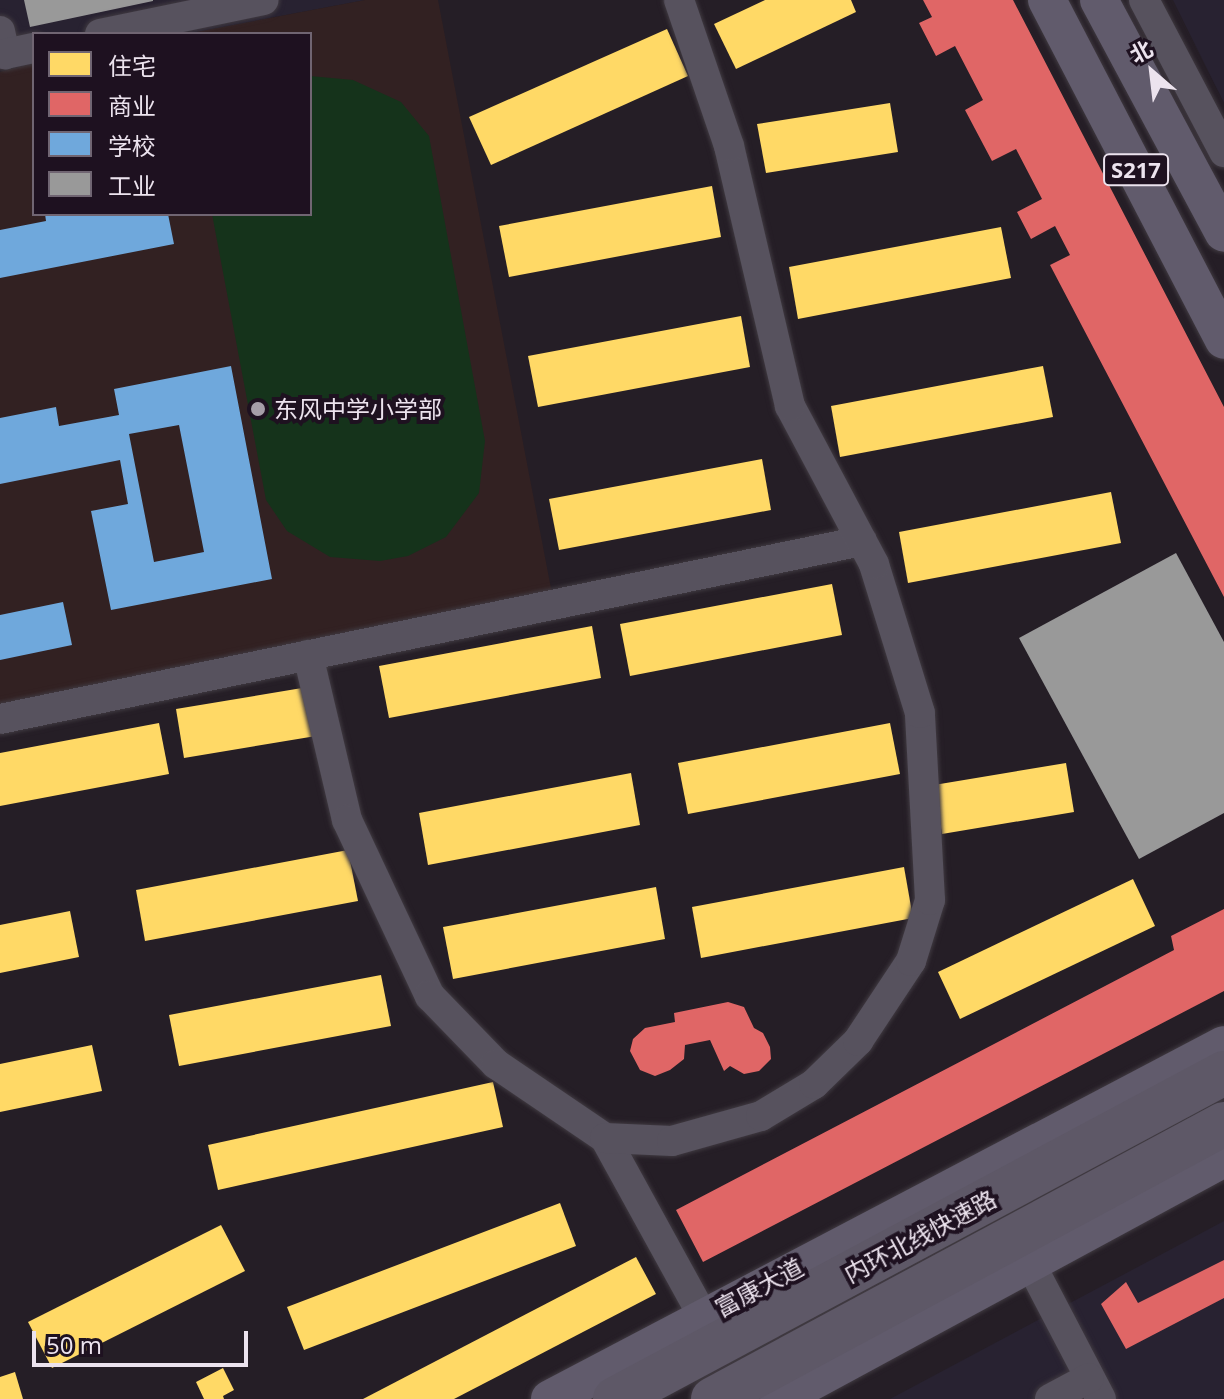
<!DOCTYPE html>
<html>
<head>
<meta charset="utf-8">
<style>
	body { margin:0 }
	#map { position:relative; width:1224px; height:1399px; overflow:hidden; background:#251e26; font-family:"Open Sans","Noto Sans SC",sans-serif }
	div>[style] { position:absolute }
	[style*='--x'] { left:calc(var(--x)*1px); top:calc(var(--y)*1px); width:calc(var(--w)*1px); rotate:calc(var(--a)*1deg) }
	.industrial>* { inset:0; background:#282231 }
	.education>* { inset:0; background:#322122 }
	.green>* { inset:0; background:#15331b }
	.homes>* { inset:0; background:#ffd966 }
	.shops>* { inset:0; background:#e06666 }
	.schools>* { inset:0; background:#6fa8dc }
	.industry>* { inset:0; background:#999 }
	.roads { filter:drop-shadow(0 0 2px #403a41) drop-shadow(0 0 2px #403a41) }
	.minor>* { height:30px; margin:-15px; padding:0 15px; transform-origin:15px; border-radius:15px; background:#57525e }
	.major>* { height:38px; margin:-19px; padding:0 19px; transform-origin:19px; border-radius:19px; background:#615b6c }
	.highway>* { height:44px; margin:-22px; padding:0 22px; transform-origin:22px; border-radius:22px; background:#5e5867 }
	.dots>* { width:22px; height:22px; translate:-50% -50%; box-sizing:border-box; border:4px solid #1e1120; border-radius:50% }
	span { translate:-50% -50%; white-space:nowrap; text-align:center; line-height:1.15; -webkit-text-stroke:8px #1e1120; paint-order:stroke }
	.shield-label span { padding:2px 6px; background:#1e1120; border:2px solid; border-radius:6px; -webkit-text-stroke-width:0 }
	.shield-label { font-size:22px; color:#ece3ee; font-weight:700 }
	.poi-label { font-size:24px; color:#ece3ee }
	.left { translate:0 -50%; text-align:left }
	.street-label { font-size:24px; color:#ece3ee }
	.legend { position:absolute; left:32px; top:32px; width:280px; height:184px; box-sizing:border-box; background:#1e1120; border:2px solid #706572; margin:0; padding:10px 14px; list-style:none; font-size:24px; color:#ece3ee }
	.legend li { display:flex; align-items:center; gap:16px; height:40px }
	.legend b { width:40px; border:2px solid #706572 }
	.north { position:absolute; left:1112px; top:32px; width:80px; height:80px; -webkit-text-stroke:6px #1e1120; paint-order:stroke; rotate:332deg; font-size:22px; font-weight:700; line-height:32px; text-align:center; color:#ece3ee }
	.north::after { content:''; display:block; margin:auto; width:28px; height:36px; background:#ece3ee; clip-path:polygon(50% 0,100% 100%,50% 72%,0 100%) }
	.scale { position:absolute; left:32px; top:1331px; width:216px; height:36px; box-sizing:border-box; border:4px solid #ece3ee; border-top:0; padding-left:10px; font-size:24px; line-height:28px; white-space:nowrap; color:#ece3ee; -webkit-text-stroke:6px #1e1120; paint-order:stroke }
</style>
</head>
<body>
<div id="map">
	<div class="industrial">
		<div style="clip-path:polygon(0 0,365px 0,186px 34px,34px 34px,0 68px)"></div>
		<div style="clip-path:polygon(1173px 0,1224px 0,1224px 103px)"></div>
		<div style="clip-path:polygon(1224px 1221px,1224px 1399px,890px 1399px)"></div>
	</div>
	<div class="education">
		<div style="clip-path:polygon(365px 0,438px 0,554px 604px,0 719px,0 72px,34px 63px,34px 214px,310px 214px,310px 34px,186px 34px)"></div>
	</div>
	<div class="green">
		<div style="clip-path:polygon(310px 76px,353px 80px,401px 102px,429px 136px,485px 441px,479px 493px,446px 537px,408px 556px,380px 561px,330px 557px,287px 531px,266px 500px,212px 214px,310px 214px)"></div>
	</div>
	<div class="homes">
		<div style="clip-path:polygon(765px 0,851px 0,856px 12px,736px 69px,714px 24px)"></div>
		<div style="clip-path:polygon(667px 29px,688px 76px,491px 165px,469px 117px)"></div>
		<div style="clip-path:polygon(890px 103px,898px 152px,766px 173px,757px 124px)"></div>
		<div style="clip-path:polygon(712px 186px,721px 237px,509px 277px,499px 226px)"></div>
		<div style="clip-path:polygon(1001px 227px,1011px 278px,798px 319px,789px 267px)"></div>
		<div style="clip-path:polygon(741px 316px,750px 367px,538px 407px,528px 356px)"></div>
		<div style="clip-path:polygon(1043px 366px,1053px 417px,840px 457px,831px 406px)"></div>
		<div style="clip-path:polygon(762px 459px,771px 510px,559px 550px,549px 499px)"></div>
		<div style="clip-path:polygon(1111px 492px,1121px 543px,908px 583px,899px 532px)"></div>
		<div style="clip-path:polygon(832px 584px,842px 635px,630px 676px,620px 624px)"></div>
		<div style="clip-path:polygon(592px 626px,601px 678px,389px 718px,379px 666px)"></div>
		<div style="clip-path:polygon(308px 687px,316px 736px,184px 758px,176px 709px)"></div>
		<div style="clip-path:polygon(159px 723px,169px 774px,0 806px,0 753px)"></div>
		<div style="clip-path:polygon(890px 723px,900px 774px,688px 814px,678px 763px)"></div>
		<div style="clip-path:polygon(1066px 763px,1074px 812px,942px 834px,934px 785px)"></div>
		<div style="clip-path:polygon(631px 773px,640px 825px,428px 865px,419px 813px)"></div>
		<div style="clip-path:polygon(348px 850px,358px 901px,145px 941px,136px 890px)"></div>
		<div style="clip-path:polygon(904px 867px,913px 918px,701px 958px,692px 907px)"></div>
		<div style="clip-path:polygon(1133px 879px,1155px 926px,960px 1019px,938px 972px)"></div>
		<div style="clip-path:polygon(656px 887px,665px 939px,453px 979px,443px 927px)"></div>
		<div style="clip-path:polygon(70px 911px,79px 957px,0 973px,0 925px)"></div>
		<div style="clip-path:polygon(381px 975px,391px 1026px,179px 1066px,169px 1015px)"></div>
		<div style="clip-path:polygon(92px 1045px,102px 1091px,0 1112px,0 1064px)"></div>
		<div style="clip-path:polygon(493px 1082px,503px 1127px,218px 1190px,208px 1145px)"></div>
		<div style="clip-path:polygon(560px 1203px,576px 1246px,304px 1350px,287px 1307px)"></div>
		<div style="clip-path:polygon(221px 1225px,245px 1271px,52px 1368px,28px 1322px)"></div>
		<div style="clip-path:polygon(636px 1257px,656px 1294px,454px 1399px,363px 1399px)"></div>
		<div style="clip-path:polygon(223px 1368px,234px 1390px,223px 1396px,224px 1399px,204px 1399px,196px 1382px)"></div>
		<div style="clip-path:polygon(15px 1372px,23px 1399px,0 1399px,0 1377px)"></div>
	</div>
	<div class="shops">
		<div style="clip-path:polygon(923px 0,1013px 0,1224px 407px,1224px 597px,1050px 265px,1070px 255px,1055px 226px,1031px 239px,1017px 212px,1042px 199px,1016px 149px,992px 161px,965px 110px,983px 100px,955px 46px,936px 56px,919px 23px,932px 17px)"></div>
		<div style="clip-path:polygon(1224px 909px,1224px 991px,703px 1262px,676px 1210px,1174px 950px,1171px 936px)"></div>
		<div style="clip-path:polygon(728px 1002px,744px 1007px,754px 1028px,763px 1033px,770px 1047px,771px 1059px,759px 1071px,744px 1074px,730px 1066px,724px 1071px,710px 1040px,685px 1045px,684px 1059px,670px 1070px,655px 1076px,640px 1070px,630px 1051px,633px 1039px,645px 1028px,675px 1022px,674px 1013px)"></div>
		<div style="clip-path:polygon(1224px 1260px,1224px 1298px,1126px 1349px,1101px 1304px,1126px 1282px,1138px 1303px)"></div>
	</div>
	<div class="schools">
		<div style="clip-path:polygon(45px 214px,168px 214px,174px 244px,0 278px,0 230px,46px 221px)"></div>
		<div style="clip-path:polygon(evenodd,231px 366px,272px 579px,111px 610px,91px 511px,128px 504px,120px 460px,0 484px,0 418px,56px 407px,59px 426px,119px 415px,114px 389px,231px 366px,179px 425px,204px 552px,154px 562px,129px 434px,179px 425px)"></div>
		<div style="clip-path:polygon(63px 602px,72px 645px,0 660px,0 615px)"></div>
	</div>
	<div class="industry">
		<div style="clip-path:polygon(24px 0,153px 0,153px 1px,30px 27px)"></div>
		<div style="clip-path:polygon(1176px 553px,1224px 642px,1224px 813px,1139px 859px,1019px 638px)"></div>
	</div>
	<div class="roads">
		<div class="minor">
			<div style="--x:1144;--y:0;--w:172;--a:62.2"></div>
			<div style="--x:0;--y:31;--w:24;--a:78"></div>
			<div style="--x:5;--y:54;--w:30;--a:-12"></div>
			<div style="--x:100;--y:34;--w:167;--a:-11.7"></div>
			<div style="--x:308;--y:655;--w:170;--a:76.7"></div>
			<div style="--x:347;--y:820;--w:195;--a:64.8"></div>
			<div style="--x:430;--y:996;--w:95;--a:45.9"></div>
			<div style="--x:496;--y:1064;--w:132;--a:34.2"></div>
			<div style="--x:605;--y:1138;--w:203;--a:61.2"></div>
			<div style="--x:0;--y:719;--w:880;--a:-11.67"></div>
			<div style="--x:605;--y:1138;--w:67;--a:2.6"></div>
			<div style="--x:672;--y:1141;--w:92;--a:-15.7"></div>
			<div style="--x:761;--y:1116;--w:62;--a:-31.1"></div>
			<div style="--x:814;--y:1084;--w:62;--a:-44.3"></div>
			<div style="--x:858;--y:1041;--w:96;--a:-56.5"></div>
			<div style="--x:911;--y:961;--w:64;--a:-72.7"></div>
			<div style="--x:930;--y:900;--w:187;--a:-93.1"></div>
			<div style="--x:920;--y:713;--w:156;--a:-107.2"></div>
			<div style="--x:874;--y:564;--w:179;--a:-118"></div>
			<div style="--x:790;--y:406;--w:267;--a:-103.2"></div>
			<div style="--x:729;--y:146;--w:154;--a:-108.9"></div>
			<div style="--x:1030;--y:1263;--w:153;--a:62.4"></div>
			<div style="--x:1050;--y:1399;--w:44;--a:-28.3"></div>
		</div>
		<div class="major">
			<div style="--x:1047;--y:0;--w:383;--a:62.5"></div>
			<div style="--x:1099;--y:0;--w:264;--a:61.8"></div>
			<div style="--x:550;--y:1399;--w:761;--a:-27.71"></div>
			<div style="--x:779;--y:1399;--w:506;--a:-28.44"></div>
		</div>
		<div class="highway">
			<div style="--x:615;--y:1399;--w:691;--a:-28.16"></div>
			<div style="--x:713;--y:1399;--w:580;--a:-28.29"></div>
		</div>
	</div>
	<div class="dots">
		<div style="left:258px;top:409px;background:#a69ea8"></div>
	</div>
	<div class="shield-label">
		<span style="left:1136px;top:170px">S217</span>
	</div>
	<div class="poi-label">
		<span class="left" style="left:274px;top:409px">东风中学小学部</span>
	</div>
	<div class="street-label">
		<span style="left:920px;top:1236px;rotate:-28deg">内环北线快速路</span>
		<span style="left:759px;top:1287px;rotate:-28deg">富康大道</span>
	</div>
	<ul class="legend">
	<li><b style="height:22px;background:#ffd966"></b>住宅</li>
	<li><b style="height:22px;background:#e06666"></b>商业</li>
	<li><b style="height:22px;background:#6fa8dc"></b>学校</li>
	<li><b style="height:22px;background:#999"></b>工业</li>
	</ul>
	<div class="north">北</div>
	<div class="scale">50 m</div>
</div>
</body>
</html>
